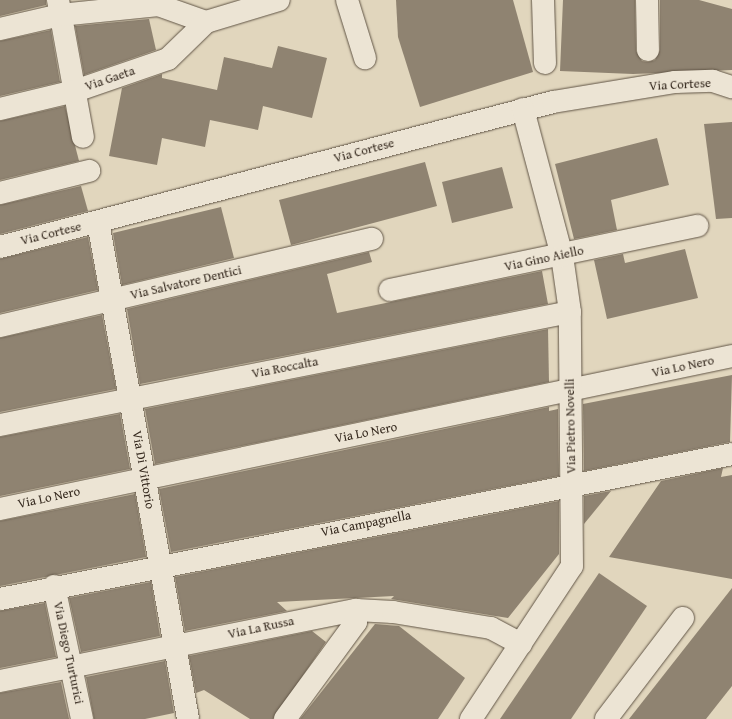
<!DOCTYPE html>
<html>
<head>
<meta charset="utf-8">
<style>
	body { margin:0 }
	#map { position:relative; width:732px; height:719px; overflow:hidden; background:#e1d6bd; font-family:"Gentium Book Plus",serif }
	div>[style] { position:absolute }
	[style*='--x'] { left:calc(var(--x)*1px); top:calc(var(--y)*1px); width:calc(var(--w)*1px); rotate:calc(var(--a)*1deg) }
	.building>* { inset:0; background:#8f8371 }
	.roads { filter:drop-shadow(0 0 1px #615546) drop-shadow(0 0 1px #615546) }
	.minor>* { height:22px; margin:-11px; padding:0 11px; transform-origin:11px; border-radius:11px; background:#ece4d4 }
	span { translate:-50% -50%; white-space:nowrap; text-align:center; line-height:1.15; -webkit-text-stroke:4px #ece4d4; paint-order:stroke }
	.street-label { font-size:13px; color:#362a1f }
</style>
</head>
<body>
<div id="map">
	<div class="building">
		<div style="clip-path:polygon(0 0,46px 0,46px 5px,0 16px)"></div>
		<div style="clip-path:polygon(396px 0,513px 0,533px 72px,420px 107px,398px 37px)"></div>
		<div style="clip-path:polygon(563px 0,635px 0,636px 51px,642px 61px,648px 62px,655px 60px,660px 50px,660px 0,699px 0,732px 9px,732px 70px,633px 74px,560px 71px)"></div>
		<div style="clip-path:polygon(149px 19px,156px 50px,84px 75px,75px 26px)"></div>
		<div style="clip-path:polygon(51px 30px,60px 82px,0 96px,0 41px)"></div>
		<div style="clip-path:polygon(278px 46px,327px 58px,312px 118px,263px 106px,258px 130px,210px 120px,205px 147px,162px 138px,157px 165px,109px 156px,122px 88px,162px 74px,162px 78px,217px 90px,224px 57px,272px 68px)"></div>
		<div style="clip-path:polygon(65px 106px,79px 161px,0 180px,0 121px)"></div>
		<div style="clip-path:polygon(732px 122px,732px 218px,716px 219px,704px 124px)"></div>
		<div style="clip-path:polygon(657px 138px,669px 185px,611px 200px,617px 230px,574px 239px,555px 164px)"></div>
		<div style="clip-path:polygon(425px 162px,437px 206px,291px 245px,279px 200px)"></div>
		<div style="clip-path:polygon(502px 167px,513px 208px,452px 223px,442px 182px)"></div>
		<div style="clip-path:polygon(81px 186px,88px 211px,0 234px,0 205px)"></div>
		<div style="clip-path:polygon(221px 207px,234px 258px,122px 285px,113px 233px)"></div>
		<div style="clip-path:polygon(88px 237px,98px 290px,0 313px,0 259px)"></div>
		<div style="clip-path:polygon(685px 249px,698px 298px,607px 319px,594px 260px,623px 254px,625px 263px)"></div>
		<div style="clip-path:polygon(369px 252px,372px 262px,327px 274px,337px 313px,542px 271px,548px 304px,140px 384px,127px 309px)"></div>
		<div style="clip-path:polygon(102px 315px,116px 389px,0 412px,0 338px)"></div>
		<div style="clip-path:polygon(548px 329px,549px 382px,155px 464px,145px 409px)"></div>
		<div style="clip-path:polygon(732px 375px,730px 442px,584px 471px,583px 404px)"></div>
		<div style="clip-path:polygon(549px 407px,549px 411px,558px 409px,559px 476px,171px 552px,159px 489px)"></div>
		<div style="clip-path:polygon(120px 414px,130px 469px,0 496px,0 437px)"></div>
		<div style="clip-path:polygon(723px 468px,721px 477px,732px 475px,732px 579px,609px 557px,661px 481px)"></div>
		<div style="clip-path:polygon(611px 491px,584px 524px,584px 496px)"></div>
		<div style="clip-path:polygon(135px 494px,146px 557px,0 586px,0 521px)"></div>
		<div style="clip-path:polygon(559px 501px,559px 554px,508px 618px,391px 599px,394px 596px,277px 602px,287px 611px,185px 631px,175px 577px)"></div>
		<div style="clip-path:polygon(599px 573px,647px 606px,571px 719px,500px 719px)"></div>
		<div style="clip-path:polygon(151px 582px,160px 636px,81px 652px,69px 598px)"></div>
		<div style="clip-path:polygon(732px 588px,732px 686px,706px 719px,629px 719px)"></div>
		<div style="clip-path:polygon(45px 603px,56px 657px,0 668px,0 611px)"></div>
		<div style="clip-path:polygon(375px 624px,399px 626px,465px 678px,438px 719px,300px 719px)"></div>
		<div style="clip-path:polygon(312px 631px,326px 642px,273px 719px,250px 719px,204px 690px,196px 693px,189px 656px)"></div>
		<div style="clip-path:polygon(165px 661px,174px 713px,145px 719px,94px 719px,86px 677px)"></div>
		<div style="clip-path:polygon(61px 682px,69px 719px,0 719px,0 693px)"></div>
	</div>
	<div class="roads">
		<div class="minor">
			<div style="--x:58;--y:0;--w:139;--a:79.7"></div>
			<div style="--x:347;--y:0;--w:61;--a:72.8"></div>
			<div style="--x:543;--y:0;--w:63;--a:88.2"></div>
			<div style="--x:647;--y:0;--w:50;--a:88.9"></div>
			<div style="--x:0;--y:29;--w:62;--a:-13.1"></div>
			<div style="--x:60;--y:15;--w:99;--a:-5.8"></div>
			<div style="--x:158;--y:5;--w:51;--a:19.5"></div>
			<div style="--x:206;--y:22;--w:76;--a:-16.8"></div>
			<div style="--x:0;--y:109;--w:77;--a:-13.5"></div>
			<div style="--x:75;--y:91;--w:98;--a:-19"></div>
			<div style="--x:168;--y:59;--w:53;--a:-44.2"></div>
			<div style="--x:0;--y:193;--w:92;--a:-13.9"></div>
			<div style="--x:98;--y:222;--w:504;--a:79.72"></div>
			<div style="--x:0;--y:247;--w:572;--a:-14.69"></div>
			<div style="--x:553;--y:102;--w:124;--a:-9.3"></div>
			<div style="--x:675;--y:82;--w:38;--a:-2"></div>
			<div style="--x:713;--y:81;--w:20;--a:18"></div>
			<div style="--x:390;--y:290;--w:314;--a:-11.8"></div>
			<div style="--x:0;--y:326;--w:382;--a:-13.2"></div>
			<div style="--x:0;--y:425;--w:581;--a:-11.21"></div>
			<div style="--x:0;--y:509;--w:748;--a:-11.81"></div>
			<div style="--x:54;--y:586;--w:136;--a:78.1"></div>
			<div style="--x:0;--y:599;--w:746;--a:-11.2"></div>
			<div style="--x:0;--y:681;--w:363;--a:-11.3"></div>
			<div style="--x:356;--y:610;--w:37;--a:3"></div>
			<div style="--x:393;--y:612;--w:99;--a:9.3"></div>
			<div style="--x:491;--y:628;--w:34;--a:28"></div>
			<div style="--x:285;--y:719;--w:120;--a:-53.8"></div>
			<div style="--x:356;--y:622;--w:12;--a:-90"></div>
			<div style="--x:471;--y:719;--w:183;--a:-56.6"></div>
			<div style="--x:572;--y:566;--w:254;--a:-90.5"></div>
			<div style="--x:570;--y:312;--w:57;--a:-98.1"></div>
			<div style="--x:562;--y:256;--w:152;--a:-104.9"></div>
			<div style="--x:606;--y:719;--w:127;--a:-52.7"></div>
		</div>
	</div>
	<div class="street-label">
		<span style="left:110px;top:79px;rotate:-19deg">Via Gaeta</span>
		<span style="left:680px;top:85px;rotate:-3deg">Via Cortese</span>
		<span style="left:364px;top:151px;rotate:-15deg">Via Cortese</span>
		<span style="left:51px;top:234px;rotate:-14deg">Via Cortese</span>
		<span style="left:544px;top:259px;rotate:-12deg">Via Gino Aiello</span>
		<span style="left:186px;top:283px;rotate:-13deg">Via Salvatore Dentici</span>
		<span style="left:683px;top:367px;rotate:-12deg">Via Lo Nero</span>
		<span style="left:285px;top:368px;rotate:-11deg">Via Roccalta</span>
		<span style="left:571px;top:426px;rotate:-91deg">Via Pietro Novelli</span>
		<span style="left:366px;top:433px;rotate:-11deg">Via Lo Nero</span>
		<span style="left:143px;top:470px;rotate:80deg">Via Di Vittorio</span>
		<span style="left:49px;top:498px;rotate:-12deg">Via Lo Nero</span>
		<span style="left:366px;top:524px;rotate:-11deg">Via Campagnella</span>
		<span style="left:261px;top:628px;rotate:-12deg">Via La Russa</span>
		<span style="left:68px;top:653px;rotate:78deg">Via Diego Turturici</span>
	</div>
</div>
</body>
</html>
